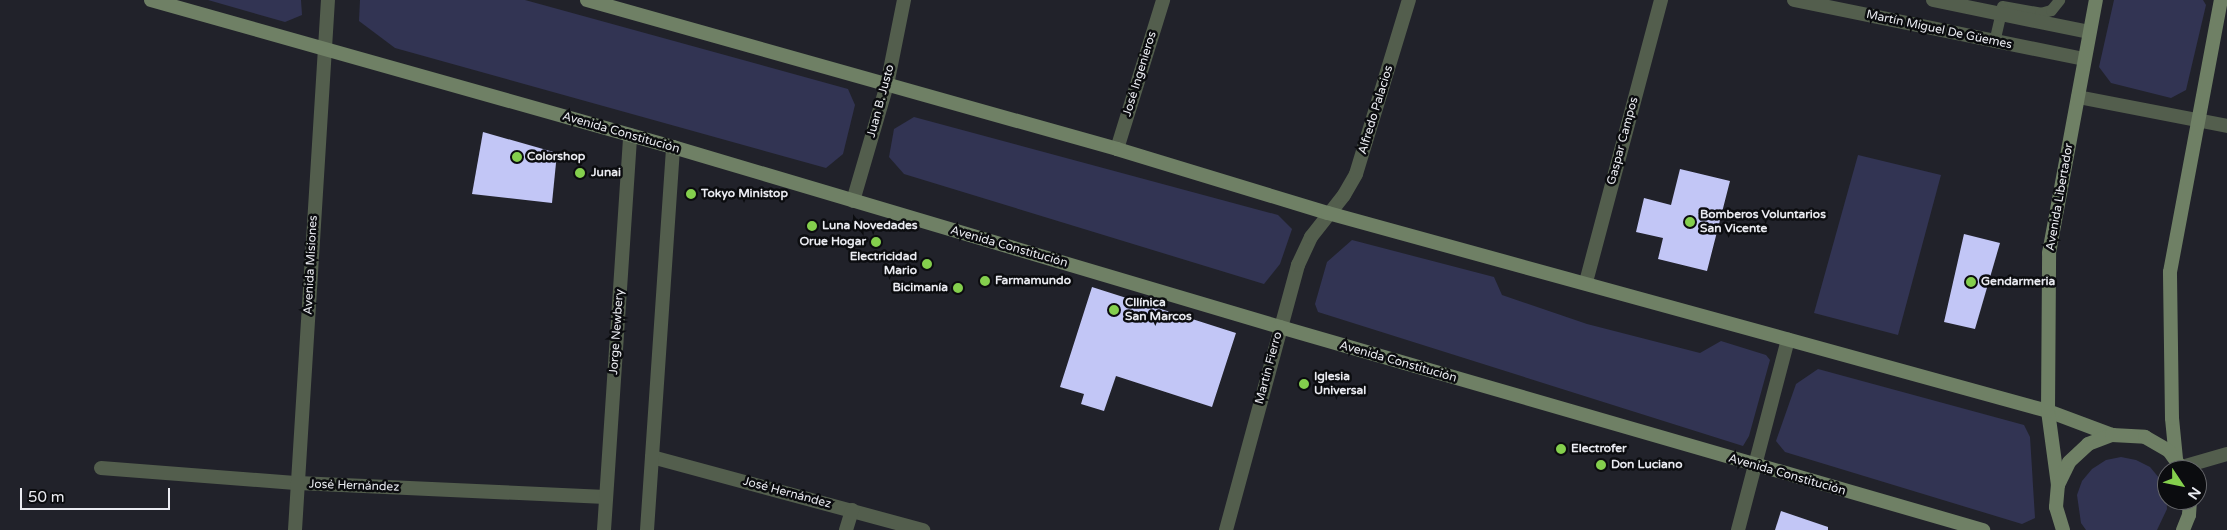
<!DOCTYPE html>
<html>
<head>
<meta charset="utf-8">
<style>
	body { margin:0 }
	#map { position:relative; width:2227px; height:530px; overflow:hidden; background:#21222a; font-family:"Varela Round",sans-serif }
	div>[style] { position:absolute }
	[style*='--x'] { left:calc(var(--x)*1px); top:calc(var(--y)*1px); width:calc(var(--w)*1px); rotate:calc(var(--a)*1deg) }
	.green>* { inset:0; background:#323453 }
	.building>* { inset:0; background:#c2c6f6 }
	.service>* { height:11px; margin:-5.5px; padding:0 5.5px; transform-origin:5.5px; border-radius:5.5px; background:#535e4d }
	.minor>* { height:14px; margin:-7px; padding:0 7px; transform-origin:7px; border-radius:7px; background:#535e4d }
	.secondary>* { height:14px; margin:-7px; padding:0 7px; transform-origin:7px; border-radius:7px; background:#6f8065 }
	.dots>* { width:14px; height:14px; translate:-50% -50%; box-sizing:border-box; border:2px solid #0b0c0f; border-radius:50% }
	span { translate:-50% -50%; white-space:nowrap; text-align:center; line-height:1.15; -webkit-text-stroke:5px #0b0c0f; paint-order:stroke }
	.street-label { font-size:12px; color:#eaebf1 }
	.poi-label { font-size:12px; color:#eaebf1; font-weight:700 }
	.left { translate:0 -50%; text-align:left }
	.right { translate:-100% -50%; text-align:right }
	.north { position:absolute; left:2157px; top:460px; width:50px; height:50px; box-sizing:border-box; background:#0b0c0f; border:1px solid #646569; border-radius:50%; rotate:124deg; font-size:14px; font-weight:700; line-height:20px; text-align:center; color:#eaebf1 }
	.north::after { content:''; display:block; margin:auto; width:18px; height:22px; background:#84cf4d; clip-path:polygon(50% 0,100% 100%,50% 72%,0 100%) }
	.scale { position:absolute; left:20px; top:488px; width:150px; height:22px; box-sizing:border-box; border:2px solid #eaebf1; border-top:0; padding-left:6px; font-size:15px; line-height:18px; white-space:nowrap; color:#eaebf1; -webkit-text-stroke:4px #0b0c0f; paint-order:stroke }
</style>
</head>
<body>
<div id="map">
	<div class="green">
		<div style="clip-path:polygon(208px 0,301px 0,302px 15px,285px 22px)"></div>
		<div style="clip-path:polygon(360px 0,525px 0,848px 89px,855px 105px,843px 154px,826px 168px,395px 48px,359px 21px)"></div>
		<div style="clip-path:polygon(2114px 0,2203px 0,2206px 5px,2186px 90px,2171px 98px,2111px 83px,2099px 67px)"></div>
		<div style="clip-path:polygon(914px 117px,1278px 215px,1292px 229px,1280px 264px,1264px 284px,904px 174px,889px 157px,894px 129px)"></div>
		<div style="clip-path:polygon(1858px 155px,1941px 175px,1898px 335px,1814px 313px)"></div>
		<div style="clip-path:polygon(1352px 240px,1494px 277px,1502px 295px,1587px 324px,1700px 353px,1721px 341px,1766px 355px,1770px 360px,1749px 436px,1743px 446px,1318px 312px,1315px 304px,1327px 262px)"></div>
		<div style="clip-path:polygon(1818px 369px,2024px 425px,2030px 437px,2035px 518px,2022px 524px,1785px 452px,1776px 441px,1796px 384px)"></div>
		<div style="clip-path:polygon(2121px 457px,2136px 460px,2150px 467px,2160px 479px,2166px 493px,2167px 509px,2157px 530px,2086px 530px,2081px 523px,2077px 495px,2082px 481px,2092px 469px,2106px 460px)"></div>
	</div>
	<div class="building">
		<div style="clip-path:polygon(483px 132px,557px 153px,552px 203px,472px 194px)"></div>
		<div style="clip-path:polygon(1680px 169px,1730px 181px,1707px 271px,1658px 259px,1663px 238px,1636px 232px,1644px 198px,1671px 205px)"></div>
		<div style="clip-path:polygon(1964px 234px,2000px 243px,1975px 329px,1944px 322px)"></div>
		<div style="clip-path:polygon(1092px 287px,1236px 333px,1212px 407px,1116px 376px,1104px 411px,1081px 404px,1084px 394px,1060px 387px)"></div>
		<div style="clip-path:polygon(1781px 511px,1828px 527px,1828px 530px,1775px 530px)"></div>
	</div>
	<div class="service">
		<div style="--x:2002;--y:6;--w:39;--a:10"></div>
		<div style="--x:2040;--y:13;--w:11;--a:-15"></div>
		<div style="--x:2051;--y:10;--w:13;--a:-51"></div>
		<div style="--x:1994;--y:42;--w:36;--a:-77"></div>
	</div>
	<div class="minor">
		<div style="--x:1794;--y:0;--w:296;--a:11.5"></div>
		<div style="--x:1933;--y:0;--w:159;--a:11.6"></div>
		<div style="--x:2078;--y:97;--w:152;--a:11"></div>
		<div style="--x:1117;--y:149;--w:156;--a:-72.8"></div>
		<div style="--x:853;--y:201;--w:121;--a:-73.7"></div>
		<div style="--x:887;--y:85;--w:87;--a:-78.7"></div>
		<div style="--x:1586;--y:282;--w:292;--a:-75.1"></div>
		<div style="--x:652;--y:457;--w:281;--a:15.1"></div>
		<div style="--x:2182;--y:467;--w:47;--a:-16.1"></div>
		<div style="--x:101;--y:468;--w:198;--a:4.4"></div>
		<div style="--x:298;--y:483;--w:308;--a:2.6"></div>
		<div style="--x:295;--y:530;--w:531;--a:-86.44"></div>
		<div style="--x:604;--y:530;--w:396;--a:-86.2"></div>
		<div style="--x:647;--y:530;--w:384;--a:-86.1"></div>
		<div style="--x:846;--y:530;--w:21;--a:-73"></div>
		<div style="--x:1226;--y:530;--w:275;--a:-74.8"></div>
		<div style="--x:1298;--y:265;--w:31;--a:-65"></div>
		<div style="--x:1311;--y:237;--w:53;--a:-51.8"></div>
		<div style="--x:1344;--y:195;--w:24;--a:-60"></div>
		<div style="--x:1356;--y:174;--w:182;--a:-73.1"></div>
		<div style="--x:1738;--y:530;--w:197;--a:-75.3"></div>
	</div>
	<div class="secondary">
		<div style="--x:151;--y:0;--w:542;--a:15.73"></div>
		<div style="--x:673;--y:147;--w:633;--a:16.52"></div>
		<div style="--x:1280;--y:327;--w:732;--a:16.11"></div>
		<div style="--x:587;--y:0;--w:551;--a:15.7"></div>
		<div style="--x:1117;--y:149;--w:220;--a:16.9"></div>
		<div style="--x:1328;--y:213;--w:747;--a:15.38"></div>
		<div style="--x:2048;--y:411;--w:68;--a:20.6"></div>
		<div style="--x:2176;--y:459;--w:41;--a:-95.6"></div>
		<div style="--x:2172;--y:418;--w:146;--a:-90.8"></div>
		<div style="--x:2170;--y:272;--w:277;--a:-79.4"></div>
		<div style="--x:2058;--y:485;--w:75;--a:-97.7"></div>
		<div style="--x:2048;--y:411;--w:158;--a:-89.6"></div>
		<div style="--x:2049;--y:253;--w:257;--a:-79.5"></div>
		<div style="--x:2063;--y:530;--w:24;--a:-107"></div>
		<div style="--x:2056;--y:507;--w:22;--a:-85"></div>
		<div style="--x:2058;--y:485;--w:25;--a:-64"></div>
		<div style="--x:2069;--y:462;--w:26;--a:-43"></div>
		<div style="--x:2088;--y:444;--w:26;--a:-21"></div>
		<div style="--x:2112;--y:435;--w:33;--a:3"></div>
		<div style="--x:2145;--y:437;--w:28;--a:30"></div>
		<div style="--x:2169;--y:451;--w:24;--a:54"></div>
		<div style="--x:2183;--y:530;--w:16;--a:-68"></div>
		<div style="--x:2189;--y:515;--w:15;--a:-86"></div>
	</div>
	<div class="dots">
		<div style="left:517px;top:157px;background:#84cf4d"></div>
		<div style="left:580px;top:173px;background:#84cf4d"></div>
		<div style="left:691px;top:194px;background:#84cf4d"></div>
		<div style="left:1690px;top:222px;background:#84cf4d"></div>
		<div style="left:812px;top:226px;background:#84cf4d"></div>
		<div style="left:876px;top:242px;background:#84cf4d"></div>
		<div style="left:927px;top:264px;background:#84cf4d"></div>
		<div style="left:985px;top:281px;background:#84cf4d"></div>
		<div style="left:1971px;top:282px;background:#84cf4d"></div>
		<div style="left:958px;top:288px;background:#84cf4d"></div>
		<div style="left:1114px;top:310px;background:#84cf4d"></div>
		<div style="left:1304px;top:384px;background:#84cf4d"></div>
		<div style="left:1561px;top:449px;background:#84cf4d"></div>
		<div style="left:1601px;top:465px;background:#84cf4d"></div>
	</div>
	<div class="street-label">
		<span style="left:1939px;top:30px;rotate:12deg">Martín Miguel De Güemes</span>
		<span style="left:1140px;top:74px;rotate:-73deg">José Ingenieros</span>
		<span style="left:881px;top:101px;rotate:-75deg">Juan B. Justo</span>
		<span style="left:1376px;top:110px;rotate:-73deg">Alfredo Palacios</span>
		<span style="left:621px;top:133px;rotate:16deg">Avenida Constitución</span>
		<span style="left:1623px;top:141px;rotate:-75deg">Gaspar Campos</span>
		<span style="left:2060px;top:197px;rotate:-80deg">Avenida Libertador</span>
		<span style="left:1009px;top:247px;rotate:16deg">Avenida Constitución</span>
		<span style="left:311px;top:265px;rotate:-87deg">Avenida Misiones</span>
		<span style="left:617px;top:332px;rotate:-86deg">Jorge Newbery</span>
		<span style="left:1398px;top:362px;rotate:16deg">Avenida Constitución</span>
		<span style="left:1269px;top:368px;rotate:-75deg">Martín Fierro</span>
		<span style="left:1787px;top:475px;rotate:16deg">Avenida Constitución</span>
		<span style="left:354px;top:486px;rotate:2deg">José Hernández</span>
		<span style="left:787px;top:493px;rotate:15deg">José Hernández</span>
	</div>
	<div class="poi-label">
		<span class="left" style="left:527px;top:157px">Colorshop</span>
		<span class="left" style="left:591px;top:173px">Junai</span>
		<span class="left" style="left:701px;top:194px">Tokyo Ministop</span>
		<span class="left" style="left:1700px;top:222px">Bomberos Voluntarios<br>San Vicente</span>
		<span class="left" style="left:822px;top:226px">Luna Novedades</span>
		<span class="right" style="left:866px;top:242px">Orue Hogar</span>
		<span class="right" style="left:917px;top:264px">Electricidad<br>Mario</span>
		<span class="left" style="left:995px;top:281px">Farmamundo</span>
		<span class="left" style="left:1981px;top:282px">Gendarmeria</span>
		<span class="right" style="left:948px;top:288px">Bicimanía</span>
		<span class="left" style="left:1125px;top:310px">Cllínica<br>San Marcos</span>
		<span class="left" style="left:1314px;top:384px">Iglesia<br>Universal</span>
		<span class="left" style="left:1571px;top:449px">Electrofer</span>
		<span class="left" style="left:1611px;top:465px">Don Luciano</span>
	</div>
	<div class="north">N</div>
	<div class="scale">50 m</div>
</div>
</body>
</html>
